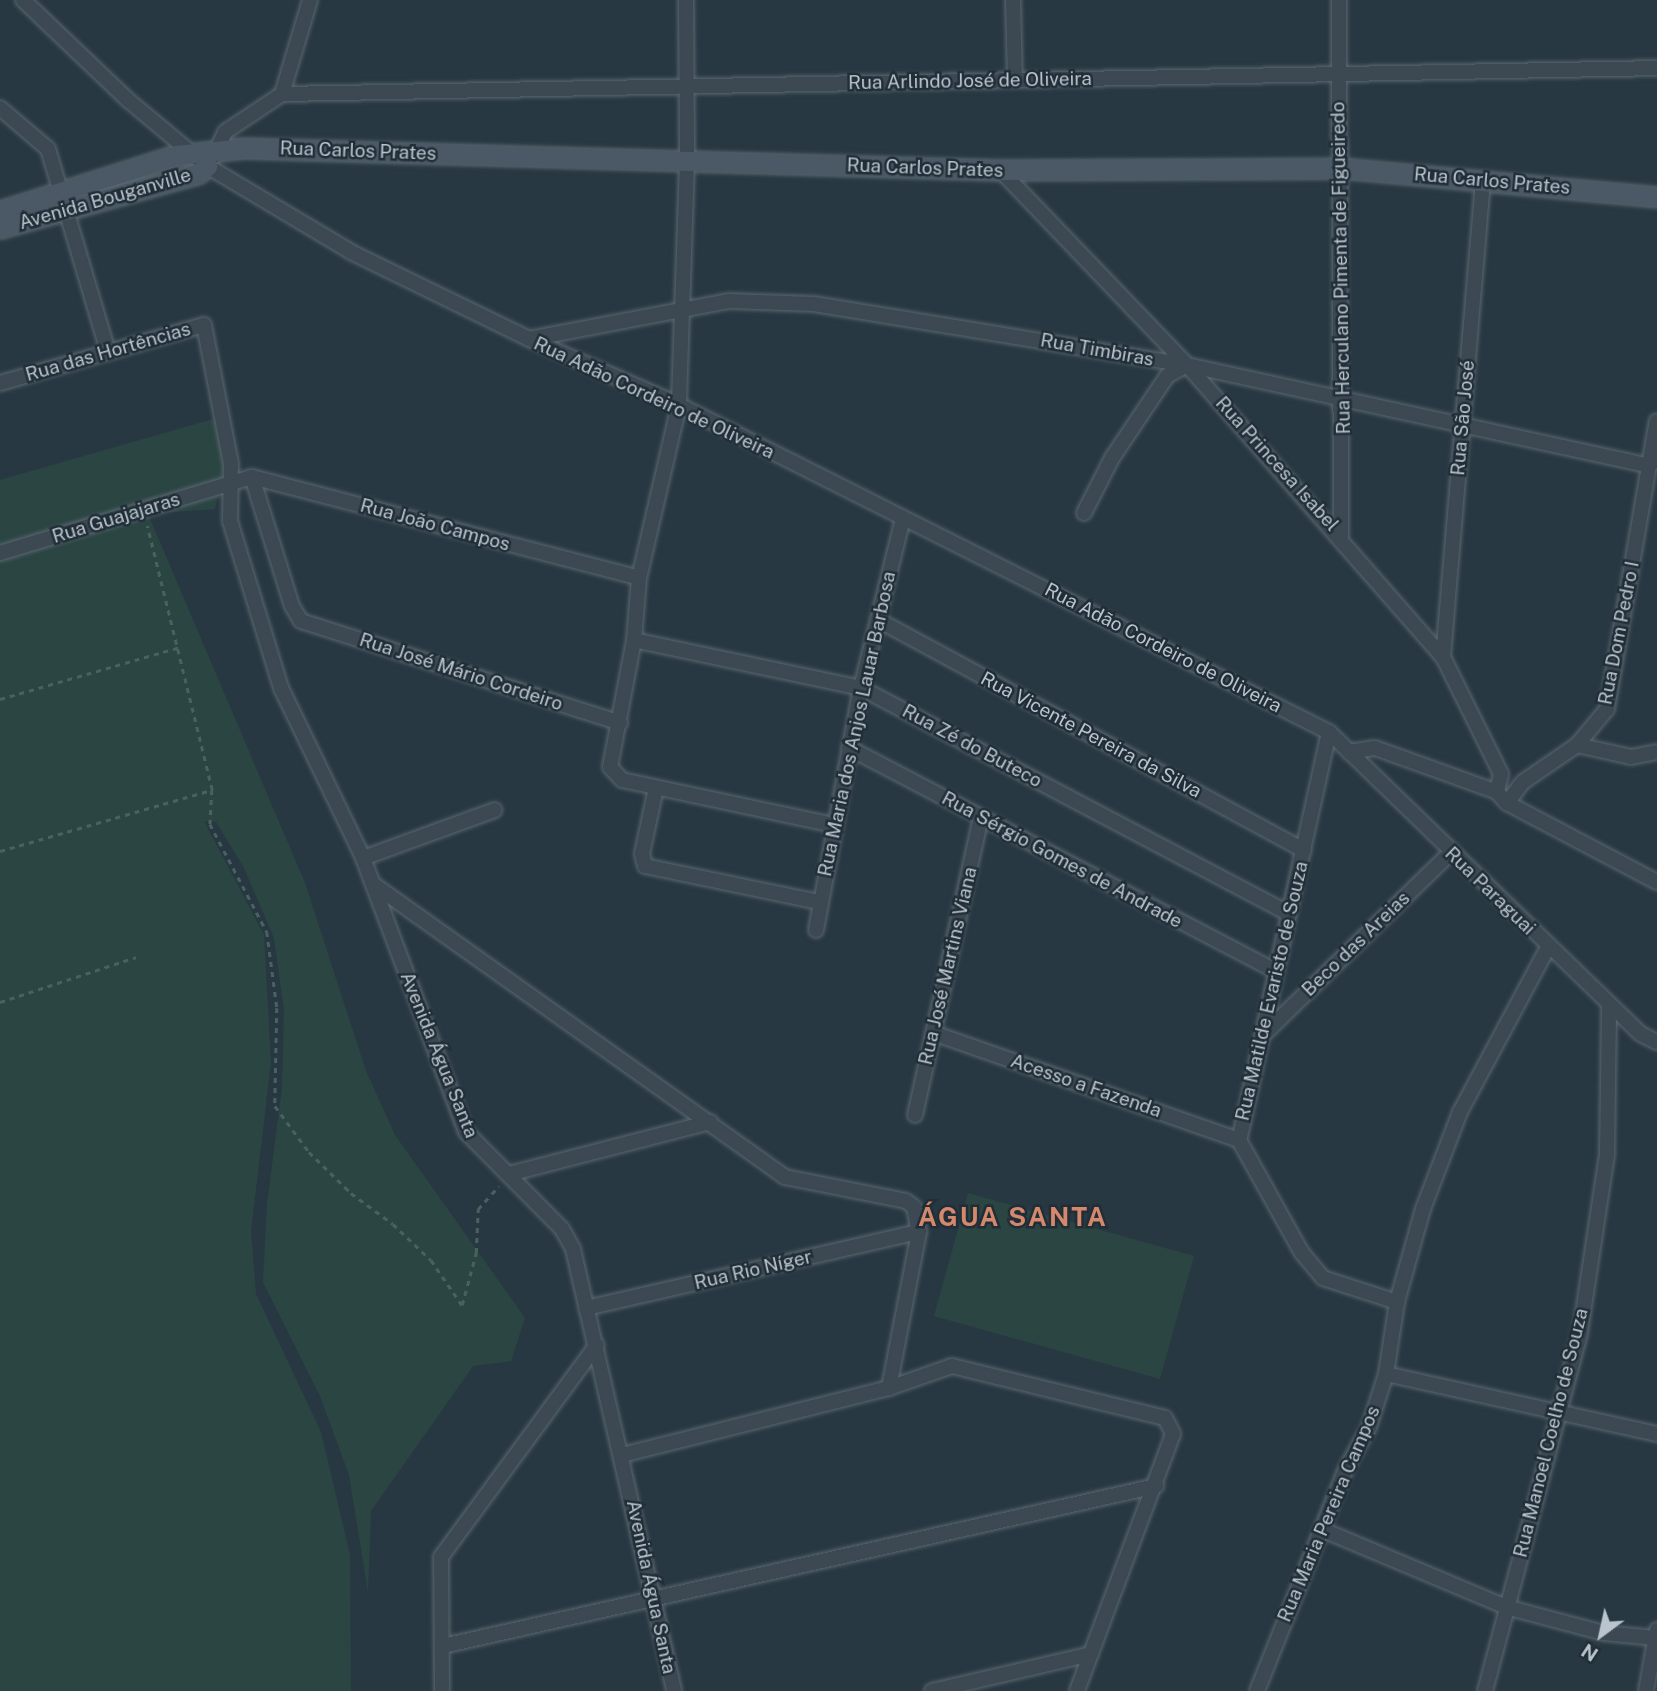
<!DOCTYPE html>
<html>
<head>
<meta charset="utf-8">
<style>
	body { margin:0 }
	#map { position:relative; width:1657px; height:1691px; overflow:hidden; background:#283842; font-family:"Public Sans",sans-serif }
	div>[style] { position:absolute }
	[style*='--x'] { left:calc(var(--x)*1px); top:calc(var(--y)*1px); width:calc(var(--w)*1px); rotate:calc(var(--a)*1deg) }
	.green>* { inset:0; background:#2b4543 }
	.path>* { height:2.5px; margin-top:-1.25px; transform-origin:0; background:repeating-linear-gradient(90deg,#4a6160 0 5px,transparent 0 10px) }
	.roads { filter:drop-shadow(0 0 2px #5a676f) drop-shadow(0 0 2px #5a676f) }
	.street>* { height:14px; margin:-7px; padding:0 7px; transform-origin:7px; border-radius:7px; background:#3c4952 }
	.secondary>* { height:19px; margin:-9.5px; padding:0 9.5px; transform-origin:9.5px; border-radius:9.5px; background:#4a5965 }
	span { translate:-50% -50%; white-space:nowrap; text-align:center; line-height:1.15; -webkit-text-stroke:5px #212e38; paint-order:stroke }
	.street-label { font-size:19px; color:#b9c4cc }
	.district-label { font-size:26px; color:#d4886c; font-weight:700; letter-spacing:2px }
	.north { position:absolute; left:1566px; top:1600px; width:70px; height:70px; -webkit-text-stroke:5px #212e38; paint-order:stroke; rotate:213deg; font-size:19px; font-weight:700; line-height:28px; text-align:center; color:#b9c4cc }
	.north::after { content:''; display:block; margin:auto; width:24px; height:32px; background:#b9c4cc; clip-path:polygon(50% 0,100% 100%,50% 72%,0 100%) }
</style>
</head>
<body>
<div id="map">
	<div class="green">
		<div style="clip-path:polygon(217px 418px,224px 466px,215px 509px,148px 514px,305px 883px,366px 1071px,395px 1135px,525px 1318px,511px 1361px,473px 1366px,371px 1511px,368px 1592px,349px 1475px,320px 1396px,263px 1282px,267px 1204px,282px 1088px,284px 1011px,274px 938px,243px 866px,216px 822px,204px 821px,264px 935px,271px 1062px,251px 1231px,256px 1294px,321px 1432px,350px 1555px,351px 1691px,0 1691px,0 480px)"></div>
		<div style="clip-path:polygon(968px 1193px,1194px 1256px,1160px 1379px,934px 1316px)"></div>
	</div>
	<div class="path">
		<div style="--x:0;--y:699;--w:187;--a:-16.1"></div>
		<div style="--x:212;--y:790;--w:34;--a:93"></div>
		<div style="--x:210;--y:824;--w:122;--a:62.2"></div>
		<div style="--x:267;--y:932;--w:77;--a:82.5"></div>
		<div style="--x:277;--y:1008;--w:98;--a:91.2"></div>
		<div style="--x:275;--y:1106;--w:57;--a:53.5"></div>
		<div style="--x:309;--y:1152;--w:59;--a:44.3"></div>
		<div style="--x:351;--y:1193;--w:52;--a:36.4"></div>
		<div style="--x:393;--y:1224;--w:52;--a:43.5"></div>
		<div style="--x:431;--y:1260;--w:55;--a:55.4"></div>
		<div style="--x:462;--y:1305;--w:54;--a:-74.9"></div>
		<div style="--x:476;--y:1253;--w:44;--a:-87.4"></div>
		<div style="--x:478;--y:1209;--w:31;--a:-48"></div>
		<div style="--x:0;--y:851;--w:221;--a:-16.1"></div>
		<div style="--x:212;--y:790;--w:272;--a:-103.8"></div>
		<div style="--x:0;--y:1002;--w:143;--a:-18.3"></div>
	</div>
	<div class="roads">
		<div class="street">
			<div style="--x:23;--y:0;--w:145;--a:43.6"></div>
			<div style="--x:128;--y:100;--w:103;--a:39.9"></div>
			<div style="--x:207;--y:166;--w:168;--a:30.8"></div>
			<div style="--x:351;--y:252;--w:198;--a:26"></div>
			<div style="--x:529;--y:339;--w:164;--a:23.7"></div>
			<div style="--x:679;--y:405;--w:728;--a:26.71"></div>
			<div style="--x:1329;--y:732;--w:434;--a:44.1"></div>
			<div style="--x:1641;--y:1034;--w:18;--a:27"></div>
			<div style="--x:686;--y:0;--w:161;--a:89.6"></div>
			<div style="--x:687;--y:161;--w:244;--a:91.9"></div>
			<div style="--x:679;--y:405;--w:178;--a:103"></div>
			<div style="--x:639;--y:578;--w:62;--a:94.6"></div>
			<div style="--x:634;--y:640;--w:129;--a:100.7"></div>
			<div style="--x:610;--y:767;--w:18;--a:47"></div>
			<div style="--x:622;--y:780;--w:217;--a:12"></div>
			<div style="--x:1013;--y:0;--w:80;--a:88.6"></div>
			<div style="--x:1339;--y:0;--w:536;--a:89.79"></div>
			<div style="--x:282;--y:94;--w:1375;--a:-1.08"></div>
			<div style="--x:0;--y:108;--w:63;--a:40.5"></div>
			<div style="--x:48;--y:149;--w:212;--a:73.5"></div>
			<div style="--x:214;--y:156;--w:26;--a:-65"></div>
			<div style="--x:225;--y:132;--w:69;--a:-33.7"></div>
			<div style="--x:282;--y:94;--w:98;--a:-73.4"></div>
			<div style="--x:1000;--y:170;--w:270;--a:46.2"></div>
			<div style="--x:1187;--y:365;--w:388;--a:48.8"></div>
			<div style="--x:1443;--y:657;--w:131;--a:63.6"></div>
			<div style="--x:1501;--y:774;--w:18;--a:103"></div>
			<div style="--x:529;--y:339;--w:204;--a:-10.8"></div>
			<div style="--x:729;--y:301;--w:85;--a:2"></div>
			<div style="--x:814;--y:304;--w:378;--a:9.3"></div>
			<div style="--x:1187;--y:365;--w:473;--a:12.3"></div>
			<div style="--x:1649;--y:466;--w:11;--a:-45"></div>
			<div style="--x:0;--y:383;--w:212;--a:-15.9"></div>
			<div style="--x:204;--y:325;--w:142;--a:79"></div>
			<div style="--x:231;--y:464;--w:57;--a:91"></div>
			<div style="--x:230;--y:521;--w:175;--a:73"></div>
			<div style="--x:281;--y:688;--w:189;--a:64.2"></div>
			<div style="--x:363;--y:858;--w:293;--a:69.4"></div>
			<div style="--x:466;--y:1132;--w:136;--a:45.3"></div>
			<div style="--x:562;--y:1229;--w:23;--a:61"></div>
			<div style="--x:573;--y:1249;--w:453;--a:77.1"></div>
			<div style="--x:252;--y:477;--w:135;--a:72.8"></div>
			<div style="--x:292;--y:606;--w:17;--a:59"></div>
			<div style="--x:301;--y:621;--w:335;--a:17.7"></div>
			<div style="--x:1084;--y:513;--w:62;--a:-63"></div>
			<div style="--x:1112;--y:458;--w:99;--a:-56.1"></div>
			<div style="--x:1167;--y:376;--w:23;--a:-29"></div>
			<div style="--x:0;--y:553;--w:263;--a:-16.8"></div>
			<div style="--x:252;--y:477;--w:400;--a:14.6"></div>
			<div style="--x:878;--y:620;--w:484;--a:28.4"></div>
			<div style="--x:634;--y:640;--w:232;--a:11.9"></div>
			<div style="--x:861;--y:688;--w:483;--a:27.8"></div>
			<div style="--x:1443;--y:657;--w:480;--a:-85.2"></div>
			<div style="--x:1329;--y:732;--w:418;--a:102.4"></div>
			<div style="--x:1239;--y:1140;--w:129;--a:60.9"></div>
			<div style="--x:1302;--y:1253;--w:33;--a:50"></div>
			<div style="--x:1323;--y:1278;--w:78;--a:18"></div>
			<div style="--x:1577;--y:745;--w:55;--a:12.5"></div>
			<div style="--x:1631;--y:757;--w:26;--a:-11"></div>
			<div style="--x:849;--y:748;--w:481;--a:27.6"></div>
			<div style="--x:1349;--y:752;--w:26;--a:-9"></div>
			<div style="--x:1375;--y:748;--w:130;--a:19.8"></div>
			<div style="--x:1497;--y:792;--w:15;--a:48"></div>
			<div style="--x:1507;--y:803;--w:170;--a:27.8"></div>
			<div style="--x:656;--y:788;--w:67;--a:102"></div>
			<div style="--x:642;--y:854;--w:12;--a:76"></div>
			<div style="--x:645;--y:866;--w:178;--a:11.7"></div>
			<div style="--x:1507;--y:803;--w:26;--a:-53"></div>
			<div style="--x:1523;--y:782;--w:65;--a:-34.4"></div>
			<div style="--x:1577;--y:745;--w:47;--a:-50.2"></div>
			<div style="--x:1607;--y:709;--w:292;--a:-80.2"></div>
			<div style="--x:363;--y:858;--w:140;--a:-20"></div>
			<div style="--x:373;--y:884;--w:506;--a:35.42"></div>
			<div style="--x:785;--y:1177;--w:123;--a:11.2"></div>
			<div style="--x:906;--y:1201;--w:10;--a:37"></div>
			<div style="--x:914;--y:1207;--w:25;--a:79"></div>
			<div style="--x:919;--y:1232;--w:159;--a:100.9"></div>
			<div style="--x:816;--y:930;--w:246;--a:-79.5"></div>
			<div style="--x:861;--y:688;--w:175;--a:-76.1"></div>
			<div style="--x:933;--y:1033;--w:324;--a:19.3"></div>
			<div style="--x:1263;--y:1035;--w:261;--a:-44.2"></div>
			<div style="--x:915;--y:1115;--w:304;--a:-77.5"></div>
			<div style="--x:509;--y:1174;--w:208;--a:-14.5"></div>
			<div style="--x:586;--y:1308;--w:342;--a:-12.9"></div>
			<div style="--x:1386;--y:1374;--w:278;--a:12.5"></div>
			<div style="--x:622;--y:1455;--w:275;--a:-14.1"></div>
			<div style="--x:889;--y:1388;--w:67;--a:-19.2"></div>
			<div style="--x:952;--y:1366;--w:219;--a:13.7"></div>
			<div style="--x:1165;--y:1418;--w:18;--a:63"></div>
			<div style="--x:1173;--y:1434;--w:274;--a:110.5"></div>
			<div style="--x:1323;--y:1530;--w:199;--a:22.8"></div>
			<div style="--x:1506;--y:1607;--w:101;--a:14.9"></div>
			<div style="--x:1604;--y:1633;--w:51;--a:5.6"></div>
			<div style="--x:443;--y:1646;--w:731;--a:-12.65"></div>
			<div style="--x:442;--y:1691;--w:134;--a:-90.4"></div>
			<div style="--x:441;--y:1557;--w:263;--a:-53.7"></div>
			<div style="--x:932;--y:1691;--w:163;--a:-13.1"></div>
			<div style="--x:1257;--y:1691;--w:239;--a:-68.2"></div>
			<div style="--x:1346;--y:1469;--w:48;--a:-61.3"></div>
			<div style="--x:1369;--y:1427;--w:56;--a:-72.2"></div>
			<div style="--x:1386;--y:1374;--w:73;--a:-81.3"></div>
			<div style="--x:1397;--y:1302;--w:97;--a:-74.4"></div>
			<div style="--x:1423;--y:1209;--w:104;--a:-69.1"></div>
			<div style="--x:1460;--y:1112;--w:187;--a:-61.9"></div>
			<div style="--x:1485;--y:1691;--w:370;--a:-75.1"></div>
			<div style="--x:1580;--y:1333;--w:181;--a:-81.4"></div>
			<div style="--x:1607;--y:1154;--w:150;--a:-89.2"></div>
			<div style="--x:1646;--y:1691;--w:62;--a:-79.8"></div>
		</div>
		<div class="secondary">
			<div style="--x:0;--y:211;--w:186;--a:-17.6"></div>
			<div style="--x:177;--y:155;--w:67;--a:-6"></div>
			<div style="--x:244;--y:148;--w:756;--a:1.67"></div>
			<div style="--x:1000;--y:170;--w:340;--a:-0.3"></div>
			<div style="--x:1340;--y:168;--w:318;--a:5.2"></div>
			<div style="--x:0;--y:228;--w:206;--a:-15.4"></div>
			<div style="--x:199;--y:173;--w:11;--a:-41"></div>
		</div>
	</div>
	<div class="street-label">
		<span style="left:970px;top:81px;rotate:-1deg">Rua Arlindo José de Oliveira</span>
		<span style="left:358px;top:151px;rotate:2deg">Rua Carlos Prates</span>
		<span style="left:925px;top:168px;rotate:2deg">Rua Carlos Prates</span>
		<span style="left:1492px;top:181px;rotate:5deg">Rua Carlos Prates</span>
		<span style="left:105px;top:199px;rotate:-16deg">Avenida Bouganville</span>
		<span style="left:1341px;top:268px;rotate:-91deg">Rua Herculano Pimenta de Figueiredo</span>
		<span style="left:1097px;top:350px;rotate:10deg">Rua Timbiras</span>
		<span style="left:108px;top:352px;rotate:-16deg">Rua das Hortências</span>
		<span style="left:654px;top:398px;rotate:25deg">Rua Adão Cordeiro de Oliveira</span>
		<span style="left:1463px;top:418px;rotate:-85deg">Rua São José</span>
		<span style="left:1277px;top:464px;rotate:48deg">Rua Princesa Isabel</span>
		<span style="left:116px;top:518px;rotate:-17deg">Rua Guajajaras</span>
		<span style="left:435px;top:525px;rotate:15deg">Rua João Campos</span>
		<span style="left:1619px;top:633px;rotate:-79deg">Rua Dom Pedro I</span>
		<span style="left:1163px;top:648px;rotate:27deg">Rua Adão Cordeiro de Oliveira</span>
		<span style="left:461px;top:672px;rotate:18deg">Rua José Mário Cordeiro</span>
		<span style="left:857px;top:724px;rotate:-78deg">Rua Maria dos Anjos Lauar Barbosa</span>
		<span style="left:1091px;top:735px;rotate:28deg">Rua Vicente Pereira da Silva</span>
		<span style="left:972px;top:746px;rotate:28deg">Rua Zé do Buteco</span>
		<span style="left:1062px;top:860px;rotate:28deg">Rua Sérgio Gomes de Andrade</span>
		<span style="left:1490px;top:891px;rotate:44deg">Rua Paraguai</span>
		<span style="left:1356px;top:944px;rotate:-44deg">Beco das Areias</span>
		<span style="left:948px;top:966px;rotate:-77deg">Rua José Martins Viana</span>
		<span style="left:1272px;top:991px;rotate:-77deg">Rua Matilde Evaristo de Souza</span>
		<span style="left:439px;top:1055px;rotate:68deg">Avenida Água Santa</span>
		<span style="left:1086px;top:1086px;rotate:19deg">Acesso a Fazenda</span>
		<span style="left:753px;top:1270px;rotate:-13deg">Rua Rio Níger</span>
		<span style="left:1551px;top:1433px;rotate:-76deg">Rua Manoel Coelho de Souza</span>
		<span style="left:1329px;top:1514px;rotate:-67deg">Rua Maria Pereira Campos</span>
		<span style="left:651px;top:1587px;rotate:78deg">Avenida Água Santa</span>
	</div>
	<div class="district-label">
		<span style="left:1013px;top:1217px">ÁGUA SANTA</span>
	</div>
	<div class="north">N</div>
</div>
</body>
</html>
